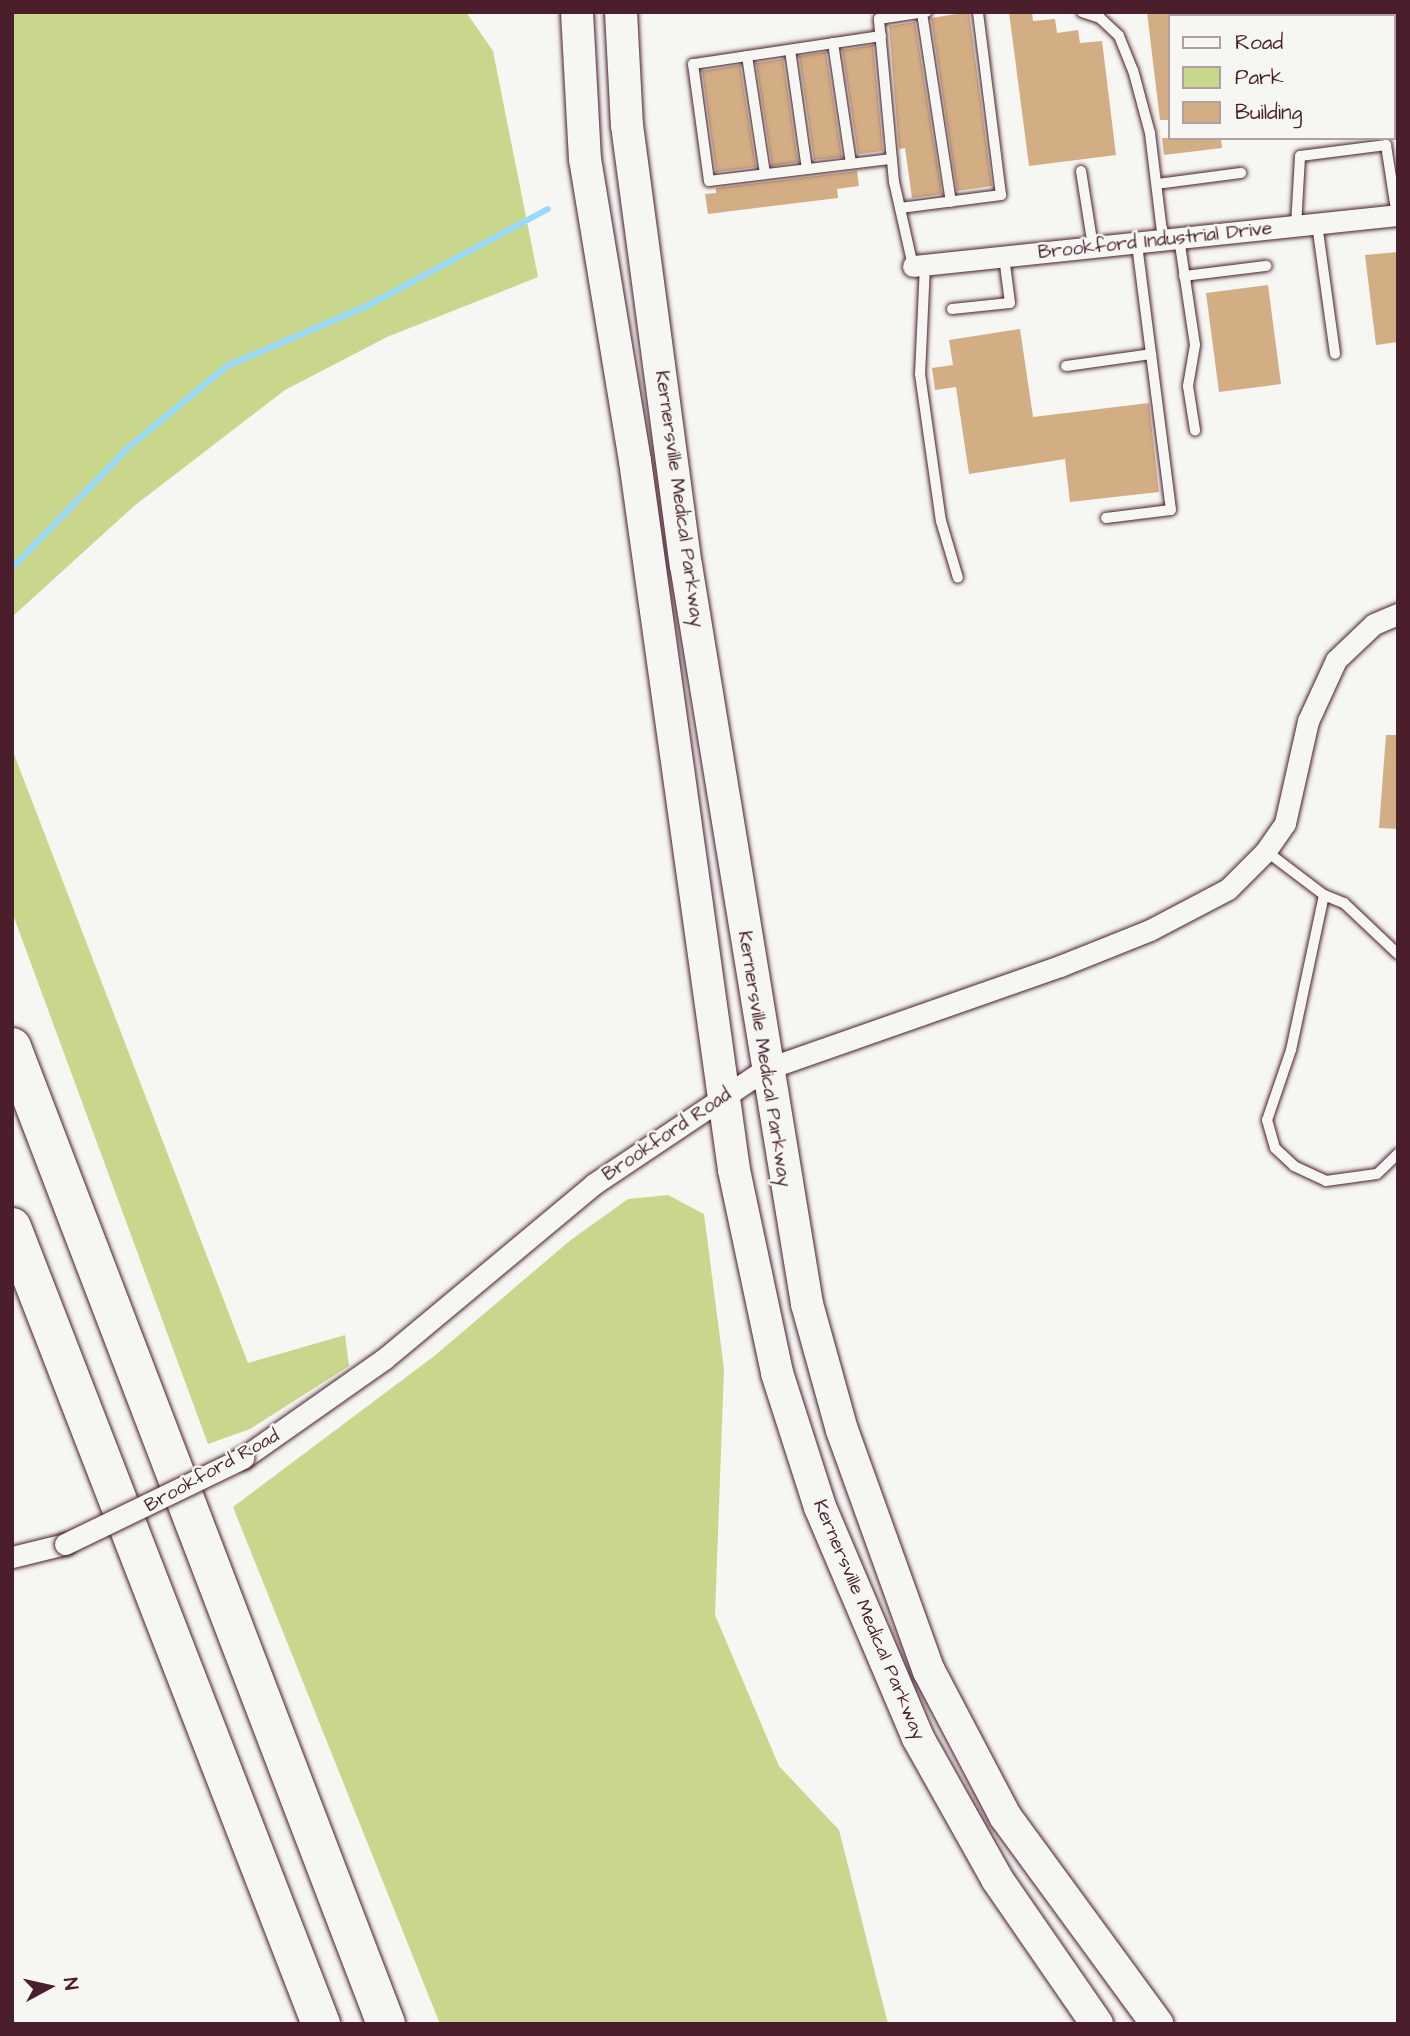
<!DOCTYPE html>
<html>
<head>
<meta charset="utf-8">
<style>
	body { margin:0 }
	#map { position:relative; width:1410px; height:2036px; overflow:hidden; background:#f6f6f2; font-family:"Architects Daughter",sans-serif }
	div>[style] { position:absolute }
	[style*='--x'] { left:calc(var(--x)*1px); top:calc(var(--y)*1px); width:calc(var(--w)*1px); rotate:calc(var(--a)*1deg) }
	.green>* { inset:0; background:#c8d78b }
	.stream>* { height:6px; margin:-3px; padding:0 3px; transform-origin:3px; border-radius:3px; background:#99d9fb }
	.building>* { inset:0; background:#d3ad84 }
	.roads { filter:drop-shadow(0 0 2px #4a1f2b) drop-shadow(0 0 2px #4a1f2b) }
	.service>* { height:10px; margin:-5px; padding:0 5px; transform-origin:5px; border-radius:5px; background:#f6f6f2 }
	.minor>* { height:21px; margin:-10.5px; padding:0 10.5px; transform-origin:10.5px; border-radius:10.5px; background:#f6f6f2 }
	.secondary>* { height:32px; margin:-16px; padding:0 16px; transform-origin:16px; border-radius:16px; background:#f6f6f2 }
	.motorway>* { height:38px; margin:-19px; padding:0 19px; transform-origin:19px; border-radius:19px; background:#f6f6f2 }
	.bridges { filter:drop-shadow(0 0 2px #4a1f2b) drop-shadow(0 0 2px #4a1f2b) }
	.minor-bridge>* { height:21px; margin:-10.5px; padding:0 10.5px; transform-origin:10.5px; border-radius:10.5px; background:#f6f6f2 }
	span { translate:-50% -50%; white-space:nowrap; text-align:center; line-height:1.15; -webkit-text-stroke:5px #f6f6f2; paint-order:stroke }
	.street-label { font-size:19px; color:#4a1f2b }
	.frame { position:absolute; inset:0; border:14px solid #4a1f2b; pointer-events:none }
	.legend { position:absolute; left:1168px; top:14px; width:228px; height:126px; box-sizing:border-box; background:#f6f6f2; border:2px solid #b1a0a2; margin:0; padding:9px 12px; list-style:none; font-size:21px; color:#4a1f2b }
	.legend li { display:flex; align-items:center; gap:14px; height:35px }
	.legend b { width:35px; border:2px solid #b1a0a2 }
	.north { position:absolute; left:14px; top:1952px; width:70px; height:70px; -webkit-text-stroke:5px #f6f6f2; paint-order:stroke; rotate:82deg; font-size:19px; font-weight:700; line-height:28px; text-align:center; color:#4a1f2b }
	.north::after { content:''; display:block; margin:auto; width:24px; height:32px; background:#4a1f2b; clip-path:polygon(50% 0,100% 100%,50% 72%,0 100%) }
</style>
</head>
<body>
<div id="map">
	<div class="green">
		<div style="clip-path:polygon(12px 12px,466px 12px,493px 51px,538px 277px,387px 337px,285px 390px,134px 506px,12px 617px)"></div>
		<div style="clip-path:polygon(12px 749px,248px 1363px,345px 1335px,349px 1366px,250px 1429px,208px 1444px,12px 912px)"></div>
		<div style="clip-path:polygon(668px 1195px,704px 1214px,724px 1369px,715px 1615px,779px 1766px,839px 1830px,888px 2024px,440px 2024px,233px 1507px,433px 1357px,572px 1239px,628px 1199px)"></div>
	</div>
	<div class="stream">
		<div style="--x:12;--y:568;--w:170;--a:-46"></div>
		<div style="--x:130;--y:446;--w:126;--a:-39.5"></div>
		<div style="--x:227;--y:366;--w:152;--a:-23.2"></div>
		<div style="--x:367;--y:306;--w:205;--a:-28.2"></div>
	</div>
	<div class="building">
		<div style="clip-path:polygon(969px 12px,992px 186px,957px 191px,931px 18px)"></div>
		<div style="clip-path:polygon(1009px 12px,1032px 12px,1033px 21px,1055px 19px,1057px 33px,1078px 30px,1080px 43px,1102px 41px,1116px 155px,1029px 166px)"></div>
		<div style="clip-path:polygon(1147px 12px,1170px 12px,1170px 120px,1160px 120px)"></div>
		<div style="clip-path:polygon(915px 22px,942px 194px,912px 198px,905px 148px,899px 149px,889px 26px)"></div>
		<div style="clip-path:polygon(873px 45px,883px 151px,858px 154px,842px 50px)"></div>
		<div style="clip-path:polygon(826px 52px,842px 157px,814px 160px,799px 56px)"></div>
		<div style="clip-path:polygon(783px 59px,798px 162px,772px 166px,756px 63px)"></div>
		<div style="clip-path:polygon(740px 65px,756px 167px,716px 172px,702px 71px)"></div>
		<div style="clip-path:polygon(1162px 138px,1221px 138px,1222px 148px,1164px 155px)"></div>
		<div style="clip-path:polygon(857px 171px,859px 186px,837px 189px,838px 198px,708px 214px,705px 194px,716px 193px,716px 188px)"></div>
		<div style="clip-path:polygon(1398px 252px,1398px 342px,1376px 345px,1365px 255px)"></div>
		<div style="clip-path:polygon(1268px 285px,1281px 384px,1219px 392px,1206px 293px)"></div>
		<div style="clip-path:polygon(1020px 329px,1033px 417px,1149px 403px,1159px 492px,1070px 502px,1065px 459px,969px 474px,956px 387px,935px 390px,932px 368px,953px 365px,949px 340px)"></div>
		<div style="clip-path:polygon(1386px 735px,1398px 735px,1398px 829px,1379px 828px)"></div>
	</div>
	<div class="roads">
		<div class="service">
			<div style="--x:1082;--y:12;--w:19;--a:18"></div>
			<div style="--x:1100;--y:18;--w:26;--a:43"></div>
			<div style="--x:1119;--y:36;--w:37;--a:68"></div>
			<div style="--x:1133;--y:70;--w:65;--a:74.9"></div>
			<div style="--x:1150;--y:133;--w:108;--a:83.1"></div>
			<div style="--x:1384;--y:12;--w:4;--a:90"></div>
			<div style="--x:922;--y:13;--w:191;--a:81.3"></div>
			<div style="--x:881;--y:36;--w:190;--a:171.5"></div>
			<div style="--x:693;--y:64;--w:118;--a:82.2"></div>
			<div style="--x:709;--y:181;--w:184;--a:-6.9"></div>
			<div style="--x:833;--y:43;--w:121;--a:81.5"></div>
			<div style="--x:790;--y:50;--w:120;--a:81.9"></div>
			<div style="--x:747;--y:56;--w:119;--a:81.3"></div>
			<div style="--x:1394;--y:88;--w:22;--a:90"></div>
			<div style="--x:1081;--y:171;--w:77;--a:81"></div>
			<div style="--x:1157;--y:184;--w:85;--a:-7.5"></div>
			<div style="--x:900;--y:208;--w:102;--a:-7.3"></div>
			<div style="--x:1001;--y:195;--w:184;--a:-97.2"></div>
			<div style="--x:1317;--y:224;--w:131;--a:82.1"></div>
			<div style="--x:1296;--y:226;--w:70;--a:-86.7"></div>
			<div style="--x:1300;--y:156;--w:87;--a:-7.3"></div>
			<div style="--x:1386;--y:145;--w:72;--a:81.2"></div>
			<div style="--x:1179;--y:238;--w:108;--a:81.5"></div>
			<div style="--x:1195;--y:345;--w:42;--a:99.7"></div>
			<div style="--x:1188;--y:386;--w:45;--a:81"></div>
			<div style="--x:925;--y:265;--w:109;--a:92.6"></div>
			<div style="--x:920;--y:374;--w:148;--a:81.9"></div>
			<div style="--x:941;--y:521;--w:59;--a:73.4"></div>
			<div style="--x:913;--y:266;--w:86;--a:-102.7"></div>
			<div style="--x:894;--y:182;--w:164;--a:-95.3"></div>
			<div style="--x:879;--y:19;--w:48;--a:-8.5"></div>
			<div style="--x:1184;--y:276;--w:83;--a:-7"></div>
			<div style="--x:952;--y:309;--w:58;--a:-5.9"></div>
			<div style="--x:1010;--y:303;--w:46;--a:-97.4"></div>
			<div style="--x:1066;--y:366;--w:86;--a:-8"></div>
			<div style="--x:1106;--y:518;--w:65;--a:-7"></div>
			<div style="--x:1171;--y:510;--w:269;--a:-97.3"></div>
			<div style="--x:1266;--y:851;--w:73;--a:37.2"></div>
			<div style="--x:1324;--y:895;--w:22;--a:22"></div>
			<div style="--x:1344;--y:903;--w:74;--a:43.4"></div>
			<div style="--x:1324;--y:895;--w:158;--a:102"></div>
			<div style="--x:1291;--y:1050;--w:74;--a:108.9"></div>
			<div style="--x:1267;--y:1120;--w:29;--a:74"></div>
			<div style="--x:1275;--y:1148;--w:26;--a:43"></div>
			<div style="--x:1294;--y:1166;--w:35;--a:25"></div>
			<div style="--x:1326;--y:1181;--w:51;--a:-7.8"></div>
			<div style="--x:1377;--y:1174;--w:29;--a:-44"></div>
		</div>
		<div class="minor">
			<div style="--x:913;--y:266;--w:488;--a:-6"></div>
			<div style="--x:243;--y:1458;--w:172;--a:-35.1"></div>
			<div style="--x:384;--y:1359;--w:273;--a:-39.8"></div>
			<div style="--x:594;--y:1184;--w:207;--a:-33.8"></div>
			<div style="--x:766;--y:1069;--w:312;--a:-19.3"></div>
			<div style="--x:1060;--y:966;--w:97;--a:-21.8"></div>
			<div style="--x:1150;--y:930;--w:88;--a:-27.7"></div>
			<div style="--x:1228;--y:889;--w:52;--a:-45"></div>
			<div style="--x:1265;--y:852;--w:35;--a:-55"></div>
			<div style="--x:1285;--y:823;--w:105;--a:-77.3"></div>
			<div style="--x:1308;--y:721;--w:67;--a:-65.3"></div>
			<div style="--x:1336;--y:660;--w:52;--a:-43.5"></div>
			<div style="--x:1374;--y:624;--w:26;--a:-23"></div>
			<div style="--x:12;--y:1557;--w:55;--a:-13.8"></div>
		</div>
		<div class="secondary">
			<div style="--x:577;--y:12;--w:147;--a:86.9"></div>
			<div style="--x:585;--y:159;--w:306;--a:80.6"></div>
			<div style="--x:635;--y:461;--w:716;--a:82.05"></div>
			<div style="--x:734;--y:1170;--w:208;--a:78"></div>
			<div style="--x:777;--y:1373;--w:141;--a:72.2"></div>
			<div style="--x:820;--y:1507;--w:251;--a:67"></div>
			<div style="--x:918;--y:1738;--w:162;--a:60.7"></div>
			<div style="--x:997;--y:1879;--w:176;--a:55.4"></div>
			<div style="--x:621;--y:12;--w:113;--a:87"></div>
			<div style="--x:627;--y:125;--w:444;--a:82.4"></div>
			<div style="--x:686;--y:565;--w:749;--a:80.7"></div>
			<div style="--x:807;--y:1304;--w:131;--a:74.5"></div>
			<div style="--x:842;--y:1430;--w:256;--a:70.2"></div>
			<div style="--x:929;--y:1671;--w:164;--a:62.3"></div>
			<div style="--x:1005;--y:1816;--w:258;--a:53.8"></div>
		</div>
		<div class="motorway">
			<div style="--x:12;--y:1047;--w:1046;--a:69.05"></div>
			<div style="--x:12;--y:1227;--w:855;--a:68.81"></div>
		</div>
	</div>
	<div class="bridges">
		<div class="minor-bridge">
			<div style="--x:65;--y:1544;--w:198;--a:-25.8"></div>
		</div>
	</div>
	<div class="street-label">
		<span style="left:1155px;top:241px;rotate:-6deg">Brookford Industrial Drive</span>
		<span style="left:679px;top:499px;rotate:82deg">Kernersville Medical Parkway</span>
		<span style="left:764px;top:1059px;rotate:81deg">Kernersville Medical Parkway</span>
		<span style="left:667px;top:1135px;rotate:-34deg">Brookford Road</span>
		<span style="left:212px;top:1471px;rotate:-29deg">Brookford Road</span>
		<span style="left:869px;top:1620px;rotate:67deg">Kernersville Medical Parkway</span>
	</div>
	<div class="frame"></div>
	<ul class="legend">
	<li><b style="height:9px;background:#f6f6f2"></b>Road</li>
	<li><b style="height:19px;background:#c8d78b"></b>Park</li>
	<li><b style="height:19px;background:#d3ad84"></b>Building</li>
	</ul>
	<div class="north">N</div>
</div>
</body>
</html>
